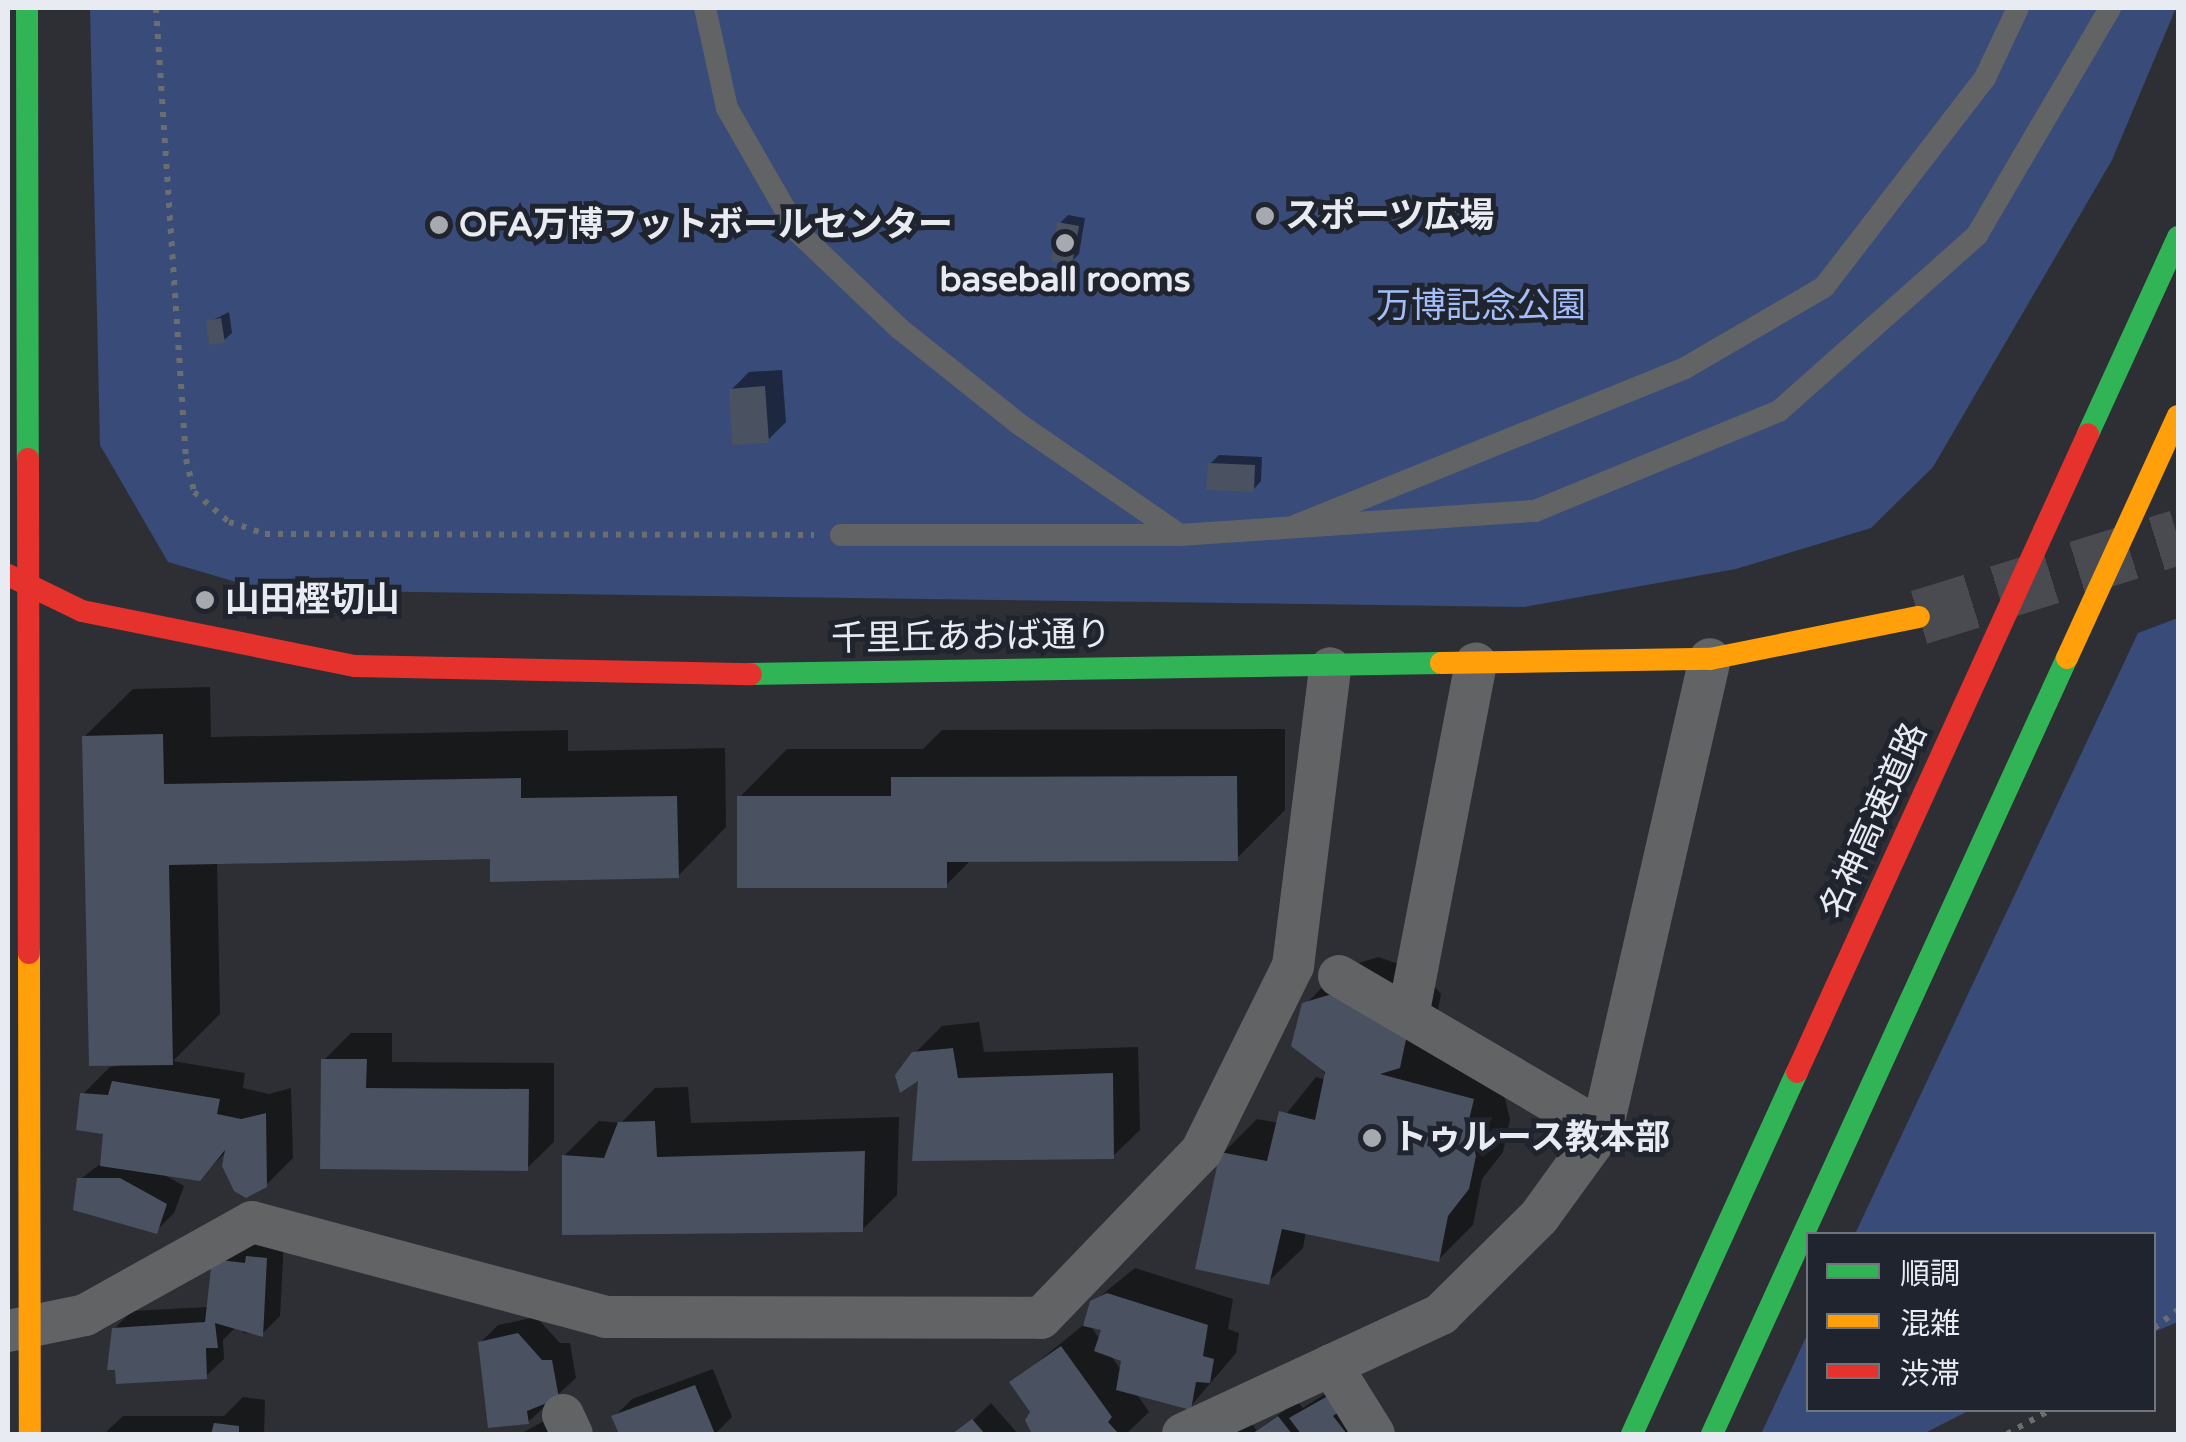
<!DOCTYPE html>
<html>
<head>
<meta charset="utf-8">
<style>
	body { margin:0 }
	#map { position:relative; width:2186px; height:1442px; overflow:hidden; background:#2e2f34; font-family:"Varela Round","Noto Sans JP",sans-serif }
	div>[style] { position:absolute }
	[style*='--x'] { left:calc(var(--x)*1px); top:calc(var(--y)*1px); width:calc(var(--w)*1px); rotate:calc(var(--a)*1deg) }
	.green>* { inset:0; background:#384b79 }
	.shadow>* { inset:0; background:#0007 }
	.building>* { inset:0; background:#4a5161 }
	.secondary-tunnel>* { height:55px; margin-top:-27.5px; transform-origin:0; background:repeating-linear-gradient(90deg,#4a4b50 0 55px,transparent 0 83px) }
	.path>* { height:6px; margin-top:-3px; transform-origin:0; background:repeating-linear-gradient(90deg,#6c6d70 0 5px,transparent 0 13px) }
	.lane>* { height:22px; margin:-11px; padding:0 11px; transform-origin:11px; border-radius:11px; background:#626365 }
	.street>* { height:42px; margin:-21px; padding:0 21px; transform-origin:21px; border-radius:21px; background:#626365 }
	.fast>* { height:22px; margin:-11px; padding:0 11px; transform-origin:11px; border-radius:11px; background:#30b455 }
	.slow>* { height:22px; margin:-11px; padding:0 11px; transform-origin:11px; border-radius:11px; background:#ff9f0a }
	.jam>* { height:22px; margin:-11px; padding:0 11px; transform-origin:11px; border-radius:11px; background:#e5322d }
	.dots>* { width:28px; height:28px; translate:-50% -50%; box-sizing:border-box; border:5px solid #20242e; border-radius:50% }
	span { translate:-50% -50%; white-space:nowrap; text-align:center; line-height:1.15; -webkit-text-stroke:10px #20242e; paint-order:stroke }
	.poi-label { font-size:35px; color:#e8ebf2; font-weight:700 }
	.left { translate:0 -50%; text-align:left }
	.park-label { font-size:35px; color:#a2bdfa }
	.street-label { font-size:35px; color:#e8ebf2 }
	.frame { position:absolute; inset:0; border:10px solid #e8ebf2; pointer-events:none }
	.legend { position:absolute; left:1806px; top:1232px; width:350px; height:180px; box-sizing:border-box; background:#20242e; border:2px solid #70747c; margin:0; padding:12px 18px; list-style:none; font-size:30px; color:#e8ebf2 }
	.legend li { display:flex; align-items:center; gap:20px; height:50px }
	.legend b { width:50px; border:2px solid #70747c }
</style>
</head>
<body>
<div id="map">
	<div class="green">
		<div style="clip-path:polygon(90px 8px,2176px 8px,2112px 160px,1933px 467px,1871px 528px,1736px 569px,1524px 607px,264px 590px,168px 562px,100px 445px)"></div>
		<div style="clip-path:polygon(2178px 618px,2178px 1322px,2154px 1332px,2154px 1234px,1855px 1234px,2138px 633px)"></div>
		<div style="clip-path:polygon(1808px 1333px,1808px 1410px,1970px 1410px,1923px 1434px,1761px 1434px)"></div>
	</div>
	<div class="shadow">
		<div style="clip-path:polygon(1068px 215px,1085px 218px,1079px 254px,1071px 262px,1060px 223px)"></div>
		<div style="clip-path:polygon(229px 312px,232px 333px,223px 341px,209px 322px)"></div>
		<div style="clip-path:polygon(782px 370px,786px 422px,768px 440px,731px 390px,749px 372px)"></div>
		<div style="clip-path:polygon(1219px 455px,1262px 457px,1261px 481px,1253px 490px,1210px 464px)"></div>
		<div style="clip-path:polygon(210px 687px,211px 737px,568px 730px,568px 751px,725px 748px,726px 827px,678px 876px,492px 856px,217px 861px,220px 1014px,173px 1061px,245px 1073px,243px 1088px,269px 1094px,291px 1088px,293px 1158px,266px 1185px,228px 1150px,199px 1179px,161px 1173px,184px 1186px,174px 1213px,156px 1231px,79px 1180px,103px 1162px,105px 1131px,83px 1094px,110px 1067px,134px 1063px,84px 737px,133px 689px)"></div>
		<div style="clip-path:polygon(1285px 729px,1285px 810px,1237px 858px,972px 859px,946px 885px,739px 798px,787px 749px,923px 749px,942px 730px)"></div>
		<div style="clip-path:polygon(1378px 957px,1420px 971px,1441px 994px,1434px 1031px,1502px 1087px,1510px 1119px,1503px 1152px,1482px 1179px,1473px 1225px,1438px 1260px,1306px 1231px,1303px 1248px,1268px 1282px,1222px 1154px,1257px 1119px,1279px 1123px,1316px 1077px,1326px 1080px,1305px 1005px,1340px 969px)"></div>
		<div style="clip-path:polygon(979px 1022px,984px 1052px,1138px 1047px,1140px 1130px,1113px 1156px,921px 1076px,914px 1054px,942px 1026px)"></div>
		<div style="clip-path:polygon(351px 1033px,392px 1033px,392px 1062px,554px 1063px,554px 1142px,527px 1168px,323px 1166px,324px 1060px)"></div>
		<div style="clip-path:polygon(688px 1087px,691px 1123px,899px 1117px,897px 1195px,862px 1230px,564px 1156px,599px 1121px,621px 1123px,655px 1088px)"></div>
		<div style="clip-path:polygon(284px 1241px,280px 1316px,262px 1334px,243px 1333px,244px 1324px,235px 1328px,223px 1340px,224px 1359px,206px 1376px,114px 1329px,132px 1311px,209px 1307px,232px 1242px)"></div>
		<div style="clip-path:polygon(evenodd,1135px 1268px,1233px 1299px,1228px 1329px,1239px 1333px,1236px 1353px,1190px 1407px,1136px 1393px,1149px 1412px,1126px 1434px,1060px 1434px,1056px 1428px,1035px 1434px,1028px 1420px,1034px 1412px,1012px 1383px,1087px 1322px,1093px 1302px,1135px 1268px,1090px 1325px,1104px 1328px,1100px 1340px,1090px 1325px,1135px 1268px,1110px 1354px,1124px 1359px,1122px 1372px,1110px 1354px)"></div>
		<div style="clip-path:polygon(536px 1317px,560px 1343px,570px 1343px,576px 1378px,528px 1422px,480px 1343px,498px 1325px)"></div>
		<div style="clip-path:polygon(713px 1369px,732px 1417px,715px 1434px,621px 1434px,614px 1417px,632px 1399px)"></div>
		<div style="clip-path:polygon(1352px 1377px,1364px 1416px,1345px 1434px,1227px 1434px,1248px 1419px,1257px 1431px,1297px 1401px,1303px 1408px)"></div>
		<div style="clip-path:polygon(243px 1397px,265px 1400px,264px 1434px,104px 1434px,123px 1416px,224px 1416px)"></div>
		<div style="clip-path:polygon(991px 1403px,1018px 1434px,959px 1434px,960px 1433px)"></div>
		<div style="clip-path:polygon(570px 1407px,586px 1434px,521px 1434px,522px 1433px)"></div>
	</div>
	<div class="building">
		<div style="clip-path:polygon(1057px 222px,1079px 226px,1072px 265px,1051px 261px)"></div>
		<div style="clip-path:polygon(221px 318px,225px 343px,209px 345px,206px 321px)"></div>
		<div style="clip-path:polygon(765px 386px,769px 443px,732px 445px,729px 389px)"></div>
		<div style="clip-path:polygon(1208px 463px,1255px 465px,1254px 492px,1206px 490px)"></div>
		<div style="clip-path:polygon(163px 734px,164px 784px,521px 778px,521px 798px,677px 796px,679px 878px,490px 882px,490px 859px,169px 865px,173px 1065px,89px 1066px,82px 736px)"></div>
		<div style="clip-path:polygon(1237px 776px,1238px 861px,947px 862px,947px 888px,737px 888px,737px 796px,891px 796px,891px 777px)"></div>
		<div style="clip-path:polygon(1342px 991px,1408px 1030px,1400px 1068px,1380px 1074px,1474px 1099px,1468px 1124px,1476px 1156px,1469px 1189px,1448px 1216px,1439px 1262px,1282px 1229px,1269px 1285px,1195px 1269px,1220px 1152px,1267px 1161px,1279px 1111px,1315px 1120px,1325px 1072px,1291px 1046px,1302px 1003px)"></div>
		<div style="clip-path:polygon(953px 1048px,958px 1078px,1113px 1073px,1114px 1159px,912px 1161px,918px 1081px,900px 1093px,895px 1075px,912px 1052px)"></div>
		<div style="clip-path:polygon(321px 1059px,367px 1059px,366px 1088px,529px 1089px,528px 1171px,320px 1169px)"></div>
		<div style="clip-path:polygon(112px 1081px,220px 1099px,217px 1114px,241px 1119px,266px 1113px,267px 1187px,246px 1198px,234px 1191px,222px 1166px,225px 1150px,200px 1181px,100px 1166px,103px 1134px,76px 1130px,80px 1093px,108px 1095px)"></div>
		<div style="clip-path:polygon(655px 1121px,657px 1157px,865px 1151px,863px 1232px,562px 1235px,562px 1155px,604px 1158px,618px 1122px)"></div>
		<div style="clip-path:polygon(77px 1178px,120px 1178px,167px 1204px,157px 1234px,73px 1210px)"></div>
		<div style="clip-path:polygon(246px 1256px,267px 1258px,263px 1337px,215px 1323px,218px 1348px,206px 1348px,207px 1379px,116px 1384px,115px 1370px,107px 1370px,112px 1328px,205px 1322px,212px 1259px,245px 1263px)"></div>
		<div style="clip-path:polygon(1107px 1293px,1208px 1325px,1203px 1356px,1214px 1359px,1210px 1383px,1196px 1382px,1191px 1410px,1116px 1390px,1121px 1361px,1094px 1351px,1101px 1330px,1083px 1326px,1090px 1301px)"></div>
		<div style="clip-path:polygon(518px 1333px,542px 1360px,552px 1360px,559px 1398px,527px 1411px,529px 1424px,488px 1428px,478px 1342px)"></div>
		<div style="clip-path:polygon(1061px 1346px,1112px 1417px,1108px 1422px,1119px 1434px,1032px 1434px,1025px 1420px,1030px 1412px,1009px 1382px)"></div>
		<div style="clip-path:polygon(695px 1385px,715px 1434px,619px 1434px,611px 1416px)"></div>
		<div style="clip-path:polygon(1333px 1393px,1345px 1407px,1333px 1416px,1347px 1434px,1301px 1434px,1289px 1418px)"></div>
		<div style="clip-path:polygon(1278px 1416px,1292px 1434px,1252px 1434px)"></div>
		<div style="clip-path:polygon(972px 1419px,985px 1434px,952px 1434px)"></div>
		<div style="clip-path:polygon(214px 1423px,239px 1426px,239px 1434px,211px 1434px)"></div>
	</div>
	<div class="secondary-tunnel">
		<div style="--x:1919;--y:617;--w:271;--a:-17.2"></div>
	</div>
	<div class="path">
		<div style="--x:156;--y:8;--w:452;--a:86.2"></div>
		<div style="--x:186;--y:459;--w:34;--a:76"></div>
		<div style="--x:194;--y:492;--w:46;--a:40.6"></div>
		<div style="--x:229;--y:522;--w:38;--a:18"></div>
		<div style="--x:265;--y:534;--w:549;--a:0.1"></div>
		<div style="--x:2154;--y:1328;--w:30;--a:-37"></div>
		<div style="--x:2007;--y:1434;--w:49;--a:-29.2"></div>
	</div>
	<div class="lane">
		<div style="--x:705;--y:8;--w:102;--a:77.6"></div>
		<div style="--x:727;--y:108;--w:143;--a:60.2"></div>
		<div style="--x:798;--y:232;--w:141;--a:43.6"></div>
		<div style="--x:900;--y:329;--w:152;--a:38.6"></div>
		<div style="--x:1019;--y:424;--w:196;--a:34.6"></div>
		<div style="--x:1180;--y:535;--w:356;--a:-3.9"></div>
		<div style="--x:1535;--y:511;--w:264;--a:-22.3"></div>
		<div style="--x:1779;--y:411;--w:265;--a:-41.6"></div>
		<div style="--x:1977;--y:235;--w:263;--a:-59.6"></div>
		<div style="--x:1297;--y:525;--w:419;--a:-22"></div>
		<div style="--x:1685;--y:368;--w:161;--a:-30.2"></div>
		<div style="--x:1824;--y:287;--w:264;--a:-52.4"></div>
		<div style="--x:1985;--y:78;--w:77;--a:-64.8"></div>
		<div style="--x:841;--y:535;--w:339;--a:0"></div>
	</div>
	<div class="street">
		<div style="--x:1339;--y:976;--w:305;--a:30.4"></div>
		<div style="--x:1408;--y:1016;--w:359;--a:-79.1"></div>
		<div style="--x:8;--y:1331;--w:79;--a:-11.7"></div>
		<div style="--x:85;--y:1315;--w:191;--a:-29.1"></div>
		<div style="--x:252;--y:1222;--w:367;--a:15"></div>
		<div style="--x:606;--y:1317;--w:435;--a:0.1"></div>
		<div style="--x:1041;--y:1318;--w:231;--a:-46.1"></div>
		<div style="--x:1201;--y:1152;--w:208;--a:-63.7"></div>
		<div style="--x:1293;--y:966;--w:300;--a:-82.9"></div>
		<div style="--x:1331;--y:1365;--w:81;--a:58.1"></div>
		<div style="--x:563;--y:1415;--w:21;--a:65"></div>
		<div style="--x:1183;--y:1434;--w:285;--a:-24.9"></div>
		<div style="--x:1441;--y:1314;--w:138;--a:-44.7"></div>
		<div style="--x:1539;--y:1217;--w:107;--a:-54.1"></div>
		<div style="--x:1602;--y:1130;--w:483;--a:-77.1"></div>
	</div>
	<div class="fast">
		<div style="--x:27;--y:8;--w:451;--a:89.9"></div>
		<div style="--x:2088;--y:434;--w:217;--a:-65.4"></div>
		<div style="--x:751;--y:674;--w:690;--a:-0.91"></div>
		<div style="--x:1632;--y:1434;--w:398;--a:-65.5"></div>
		<div style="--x:1712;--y:1434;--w:853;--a:-65.42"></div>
	</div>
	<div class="slow">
		<div style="--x:2067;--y:658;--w:266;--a:-65.4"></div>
		<div style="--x:1441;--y:663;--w:269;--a:-0.9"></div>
		<div style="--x:1710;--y:659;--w:213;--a:-11.4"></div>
		<div style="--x:29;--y:953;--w:481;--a:89.9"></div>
	</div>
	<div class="jam">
		<div style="--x:28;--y:459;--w:494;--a:89.9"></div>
		<div style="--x:8;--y:575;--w:82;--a:25.9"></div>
		<div style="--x:82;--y:611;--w:278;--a:11.4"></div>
		<div style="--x:355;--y:666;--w:396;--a:1.2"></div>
		<div style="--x:1797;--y:1072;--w:701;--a:-65.48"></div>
	</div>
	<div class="dots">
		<div style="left:1265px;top:216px;background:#a7a9b0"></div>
		<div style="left:439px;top:225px;background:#a7a9b0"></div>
		<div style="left:1065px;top:243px;background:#a7a9b0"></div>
		<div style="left:205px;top:600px;background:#a7a9b0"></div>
		<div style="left:1372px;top:1138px;background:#a7a9b0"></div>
	</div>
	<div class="poi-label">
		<span class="left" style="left:1285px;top:216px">スポーツ広場</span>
		<span class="left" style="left:459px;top:225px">OFA万博フットボールセンター</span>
		<span style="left:1065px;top:280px">baseball rooms</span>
		<span class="left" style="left:225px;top:600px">山田樫切山</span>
		<span class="left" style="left:1392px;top:1138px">トゥルース教本部</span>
	</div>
	<div class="park-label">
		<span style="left:1481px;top:306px">万博記念公園</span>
	</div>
	<div class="street-label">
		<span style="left:971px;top:637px;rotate:-1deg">千里丘あおば通り</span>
		<span style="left:1874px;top:821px;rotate:-66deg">名神高速道路</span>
	</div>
	<div class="frame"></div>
	<ul class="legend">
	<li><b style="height:12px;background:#30b455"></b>順調</li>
	<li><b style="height:12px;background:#ff9f0a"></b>混雑</li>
	<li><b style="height:12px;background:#e5322d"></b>渋滞</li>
	</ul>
</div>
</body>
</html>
